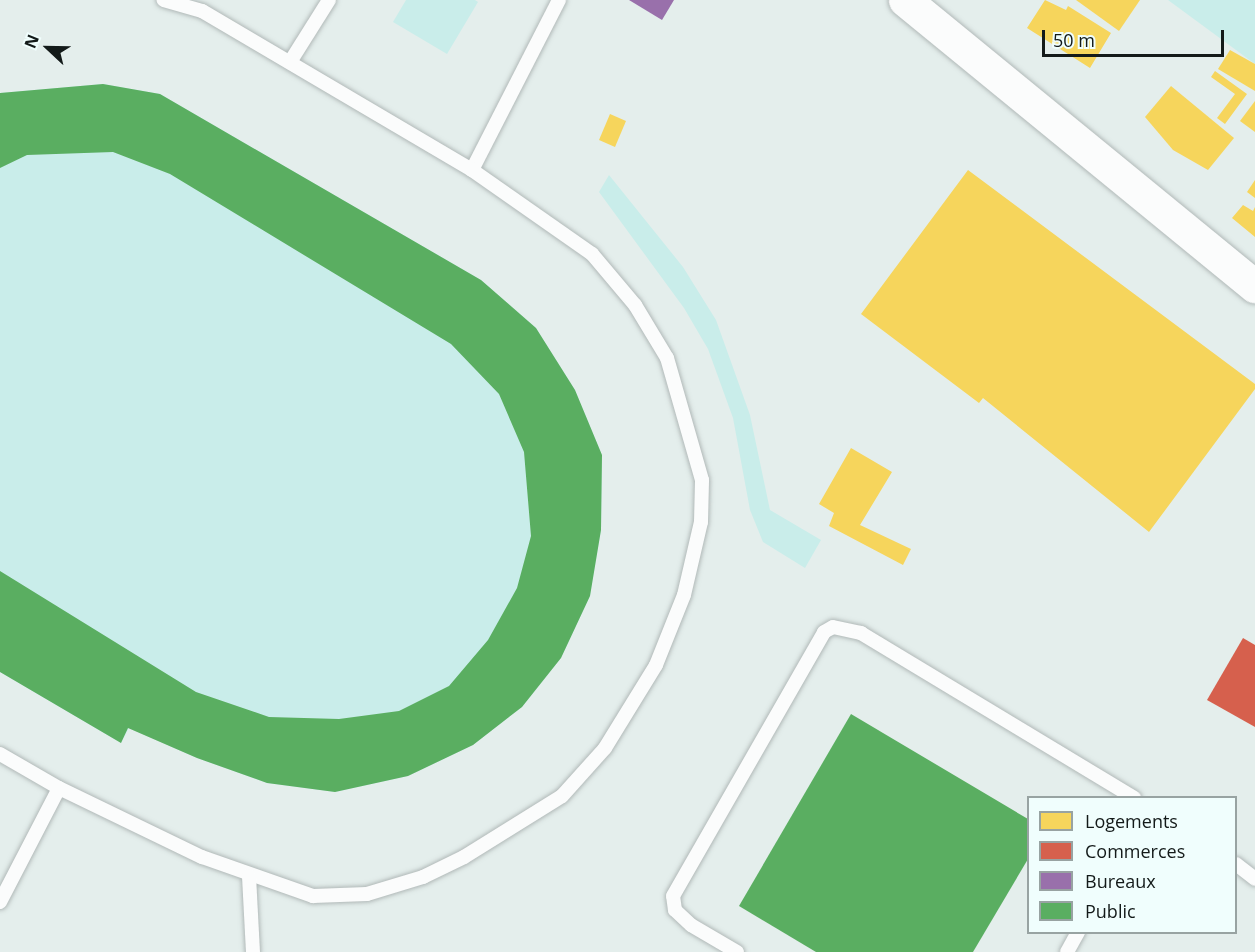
<!DOCTYPE html>
<html>
<head>
<meta charset="utf-8">
<style>
	body { margin:0 }
	#map { position:relative; width:1255px; height:952px; overflow:hidden; background:#e4eeec; font-family:"Open Sans",sans-serif }
	div>[style] { position:absolute }
	[style*='--x'] { left:calc(var(--x)*1px); top:calc(var(--y)*1px); width:calc(var(--w)*1px); rotate:calc(var(--a)*1deg) }
	.green>* { inset:0; background:#c9edea }
	.homes>* { inset:0; background:#f6d55c }
	.shops>* { inset:0; background:#d6604d }
	.offices>* { inset:0; background:#9970ab }
	.public>* { inset:0; background:#5aae61 }
	.roads { filter:drop-shadow(0 0 2px #b1b9b8) drop-shadow(0 0 2px #b1b9b8) }
	.lane>* { height:14px; margin:-7px; padding:0 7px; transform-origin:7px; border-radius:7px; background:#fbfcfc }
	.secondary>* { height:33px; margin:-16.5px; padding:0 16.5px; transform-origin:16.5px; border-radius:16.5px; background:#fbfcfc }
	span { translate:-50% -50%; white-space:nowrap; text-align:center; line-height:1.15; -webkit-text-stroke:6px #f0fefd; paint-order:stroke }
	.legend { position:absolute; left:1027px; top:796px; width:210px; height:138px; box-sizing:border-box; background:#f0fefd; border:2px solid #98a3a2; margin:0; padding:8px 10px; list-style:none; font-size:18px; color:#131a19 }
	.legend li { display:flex; align-items:center; gap:12px; height:30px }
	.legend b { width:30px; border:2px solid #98a3a2 }
	.north { position:absolute; left:18px; top:18px; width:60px; height:60px; -webkit-text-stroke:4px #f0fefd; paint-order:stroke; rotate:292deg; font-size:16px; font-weight:700; line-height:24px; text-align:center; color:#131a19 }
	.north::after { content:''; display:block; margin:auto; width:21px; height:27px; background:#131a19; clip-path:polygon(50% 0,100% 100%,50% 72%,0 100%) }
	.scale { position:absolute; left:1042px; top:30px; width:182px; height:27px; box-sizing:border-box; border:3px solid #131a19; border-top:0; padding-left:8px; font-size:18px; line-height:21px; white-space:nowrap; color:#131a19; -webkit-text-stroke:4px #f0fefd; paint-order:stroke }
</style>
</head>
<body>
<div id="map">
	<div class="green">
		<div style="clip-path:polygon(406px 0,475px 0,478px 2px,447px 54px,393px 22px)"></div>
		<div style="clip-path:polygon(1168px 0,1255px 0,1255px 64px)"></div>
		<div style="clip-path:polygon(103px 84px,160px 94px,481px 280px,536px 328px,575px 390px,602px 455px,601px 530px,590px 596px,561px 658px,522px 707px,473px 745px,408px 776px,335px 792px,267px 783px,197px 758px,129px 728px,121px 743px,0 672px,0 93px)"></div>
		<div style="clip-path:polygon(609px 175px,683px 267px,716px 320px,750px 415px,770px 510px,821px 540px,805px 568px,763px 542px,750px 510px,733px 418px,708px 349px,684px 308px,599px 192px)"></div>
	</div>
	<div class="homes">
		<div style="clip-path:polygon(1045px 0,1066px 10px,1068px 6px,1111px 33px,1090px 68px,1027px 28px)"></div>
		<div style="clip-path:polygon(1076px 0,1140px 0,1119px 31px)"></div>
		<div style="clip-path:polygon(1230px 50px,1255px 64px,1255px 91px,1218px 69px)"></div>
		<div style="clip-path:polygon(1215px 71px,1247px 94px,1225px 124px,1217px 118px,1235px 94px,1211px 77px)"></div>
		<div style="clip-path:polygon(1171px 86px,1234px 138px,1208px 170px,1173px 150px,1145px 117px)"></div>
		<div style="clip-path:polygon(1255px 101px,1255px 132px,1240px 121px)"></div>
		<div style="clip-path:polygon(610px 114px,626px 121px,615px 147px,599px 140px)"></div>
		<div style="clip-path:polygon(968px 170px,1255px 384px,1255px 389px,1149px 532px,983px 398px,979px 403px,861px 314px)"></div>
		<div style="clip-path:polygon(1255px 180px,1255px 198px,1247px 192px)"></div>
		<div style="clip-path:polygon(1243px 205px,1253px 211px,1255px 207px,1255px 237px,1232px 218px)"></div>
		<div style="clip-path:polygon(851px 448px,892px 472px,860px 525px,911px 549px,903px 565px,829px 526px,834px 513px,819px 504px)"></div>
	</div>
	<div class="shops">
		<div style="clip-path:polygon(1243px 638px,1255px 645px,1255px 727px,1207px 700px)"></div>
	</div>
	<div class="offices">
		<div style="clip-path:polygon(629px 0,674px 0,662px 20px)"></div>
	</div>
	<div class="public">
		<div style="clip-path:polygon(103px 84px,160px 94px,481px 280px,536px 328px,575px 390px,602px 455px,601px 530px,590px 596px,561px 658px,522px 707px,473px 745px,408px 776px,335px 792px,267px 783px,197px 758px,128px 728px,121px 743px,0 672px,0 571px,196px 692px,269px 717px,339px 719px,399px 711px,449px 686px,488px 640px,517px 588px,531px 536px,524px 452px,499px 394px,451px 344px,170px 174px,113px 152px,27px 155px,0 168px,0 93px)"></div>
		<div style="clip-path:polygon(851px 714px,1028px 819px,1028px 859px,973px 952px,816px 952px,739px 906px)"></div>
	</div>
	<div class="roads">
		<div class="lane">
			<div style="--x:290;--y:62;--w:73;--a:-57.8"></div>
			<div style="--x:472;--y:170;--w:191;--a:-62.9"></div>
			<div style="--x:0;--y:754;--w:68;--a:30"></div>
			<div style="--x:59;--y:788;--w:159;--a:25.8"></div>
			<div style="--x:202;--y:857;--w:118;--a:19.4"></div>
			<div style="--x:313;--y:896;--w:54;--a:-2.1"></div>
			<div style="--x:367;--y:894;--w:59;--a:-16.9"></div>
			<div style="--x:423;--y:877;--w:46;--a:-26"></div>
			<div style="--x:464;--y:857;--w:115;--a:-31.9"></div>
			<div style="--x:562;--y:796;--w:64;--a:-48.1"></div>
			<div style="--x:605;--y:748;--w:97;--a:-58.4"></div>
			<div style="--x:656;--y:665;--w:75;--a:-68.2"></div>
			<div style="--x:684;--y:595;--w:75;--a:-76.9"></div>
			<div style="--x:701;--y:522;--w:42;--a:-88.6"></div>
			<div style="--x:702;--y:480;--w:127;--a:-106"></div>
			<div style="--x:667;--y:358;--w:62;--a:-121.1"></div>
			<div style="--x:635;--y:305;--w:67;--a:-130.1"></div>
			<div style="--x:592;--y:254;--w:146;--a:-145"></div>
			<div style="--x:472;--y:170;--w:313;--a:-149.5"></div>
			<div style="--x:202;--y:11;--w:40;--a:-164"></div>
			<div style="--x:1236;--y:864;--w:24;--a:38"></div>
			<div style="--x:249;--y:876;--w:76;--a:87"></div>
			<div style="--x:0;--y:902;--w:128;--a:-62.6"></div>
			<div style="--x:737;--y:952;--w:53;--a:-149.6"></div>
			<div style="--x:691;--y:925;--w:22;--a:-137"></div>
			<div style="--x:675;--y:910;--w:14;--a:-98"></div>
			<div style="--x:673;--y:896;--w:304;--a:-60.2"></div>
			<div style="--x:824;--y:632;--w:10;--a:-29"></div>
			<div style="--x:833;--y:627;--w:29;--a:12"></div>
			<div style="--x:861;--y:633;--w:319;--a:31.1"></div>
			<div style="--x:1067;--y:952;--w:23;--a:-61"></div>
		</div>
		<div class="secondary">
			<div style="--x:905;--y:0;--w:452;--a:39.3"></div>
		</div>
	</div>
	<ul class="legend">
	<li><b style="height:16px;background:#f6d55c"></b>Logements</li>
	<li><b style="height:16px;background:#d6604d"></b>Commerces</li>
	<li><b style="height:16px;background:#9970ab"></b>Bureaux</li>
	<li><b style="height:16px;background:#5aae61"></b>Public</li>
	</ul>
	<div class="north">N</div>
	<div class="scale">50 m</div>
</div>
</body>
</html>
